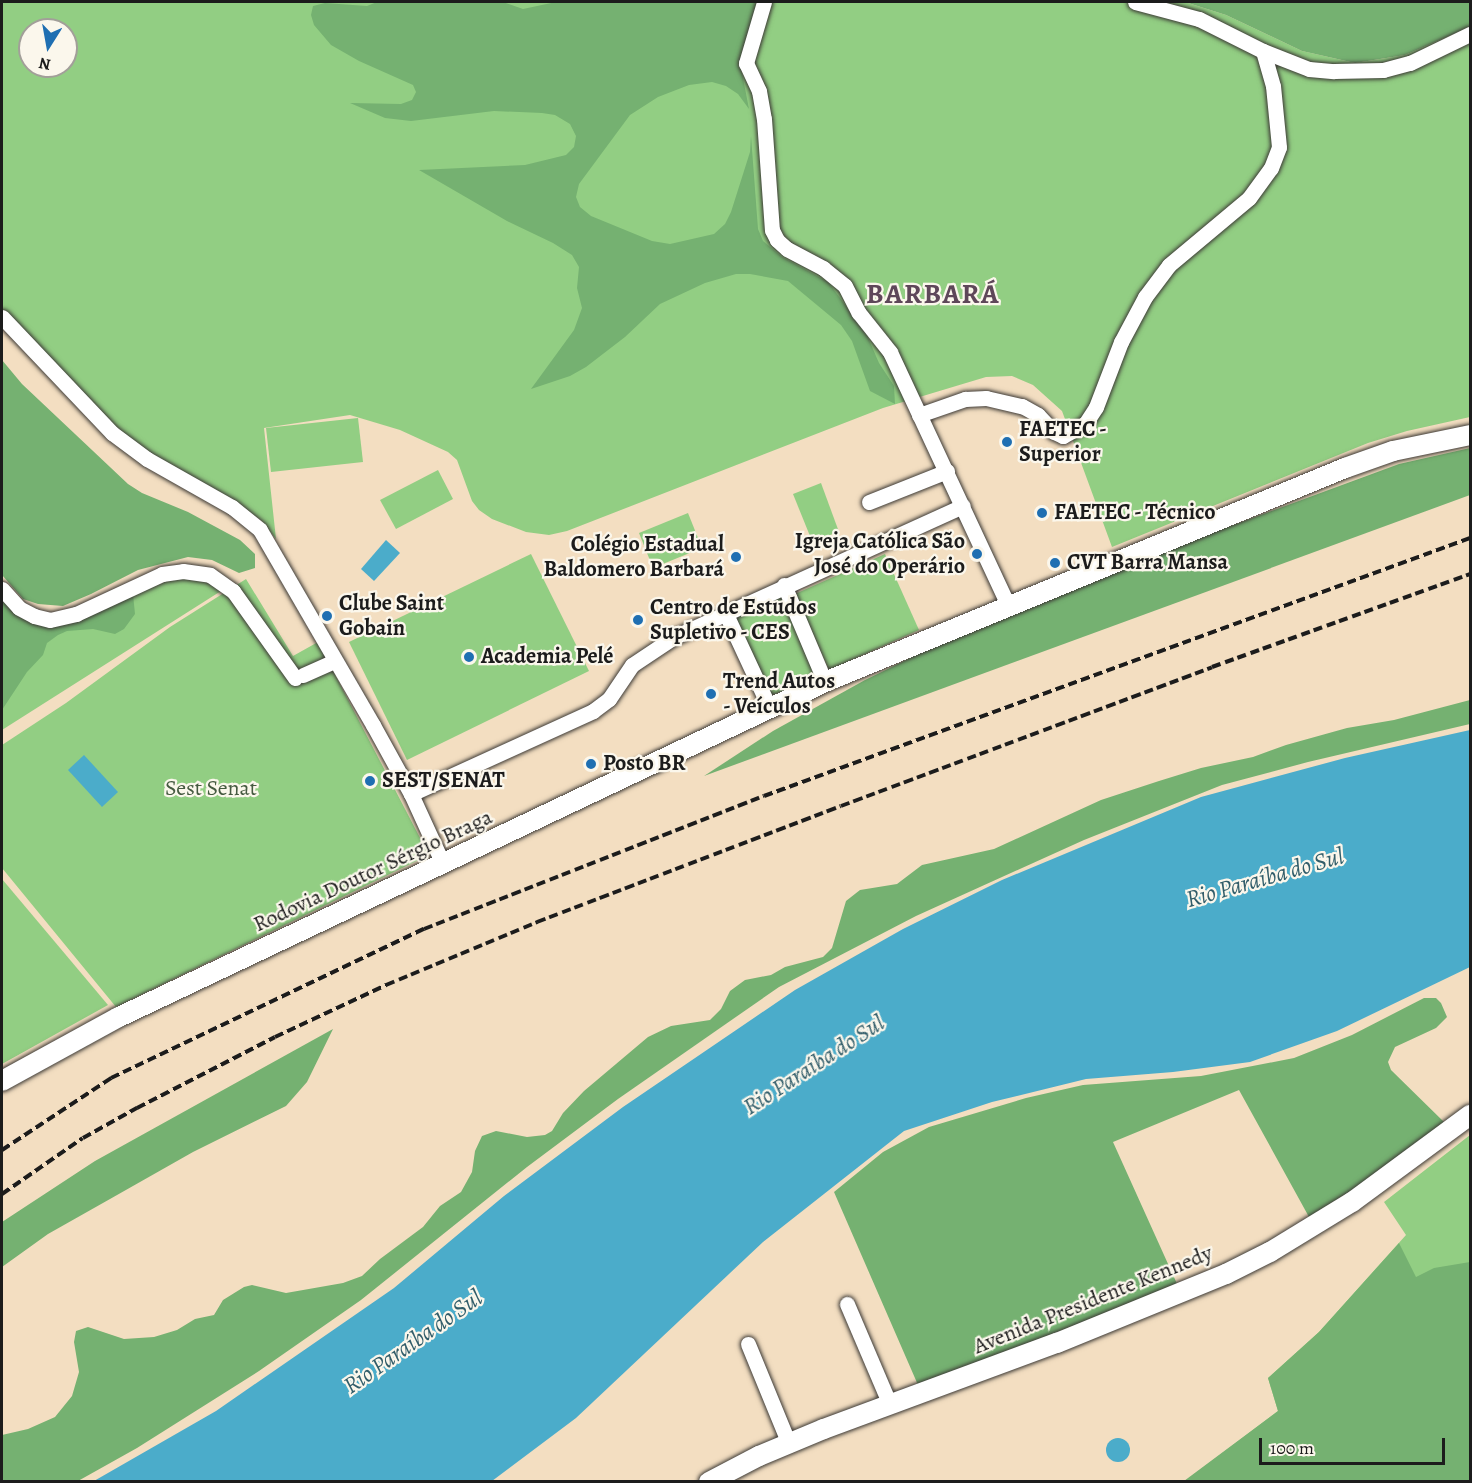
<!DOCTYPE html>
<html>
<head>
<meta charset="utf-8">
<style>
	body { margin:0 }
	#map { position:relative; width:1472px; height:1483px; overflow:hidden; background:#f3dec1; font-family:Alegreya,serif }
	div>[style] { position:absolute }
	[style*='--x'] { left:calc(var(--x)*1px); top:calc(var(--y)*1px); width:calc(var(--w)*1px); rotate:calc(var(--a)*1deg) }
	.green>* { inset:0; background:#92ce83 }
	.forest>* { inset:0; background:#75b171 }
	.water>* { inset:0; background:#4bacca }
	.round { border-radius:50% }
	.roads { filter:drop-shadow(0 0 2px #3c3935) drop-shadow(0 0 2px #3c3935) }
	.minor>* { height:15px; margin:-7.5px; padding:0 7.5px; transform-origin:7.5px; border-radius:7.5px; background:#fff }
	.major>* { height:20px; margin:-10px; padding:0 10px; transform-origin:10px; border-radius:10px; background:#fff }
	.rail>* { height:4px; margin-top:-2px; transform-origin:0; background:repeating-linear-gradient(90deg,#1c1c1c 0 9px,transparent 0 13.5px) }
	.dots>* { width:16px; height:16px; translate:-50% -50%; box-sizing:border-box; border:3px solid #fbf7ec; border-radius:50% }
	span { translate:-50% -50%; white-space:nowrap; text-align:center; line-height:1.15; -webkit-text-stroke:4.5px #fbf7ec; paint-order:stroke }
	.poi-label { font-size:22px; color:#1c1c1c; font-weight:700 }
	.left { translate:0 -50%; text-align:left }
	.right { translate:-100% -50%; text-align:right }
	.park-label { font-size:22px; color:#455a40 }
	.street-label { font-size:22px; color:#1c1c1c }
	.water-label { font-size:24px; color:#315d6a; font-style:italic }
	.district-label { font-size:28px; color:#5e4759; font-weight:700; letter-spacing:1.5px }
	.frame { position:absolute; inset:0; border:3px solid #1c1c1c; pointer-events:none }
	.north { position:absolute; left:18px; top:18px; width:60px; height:60px; box-sizing:border-box; background:#fbf7ec; border:2px solid #a29f99; border-radius:50%; rotate:191deg; font-size:16px; font-weight:700; line-height:24px; text-align:center; color:#1c1c1c }
	.north::after { content:''; display:block; margin:auto; width:21px; height:27px; background:#1f6fb2; clip-path:polygon(50% 0,100% 100%,50% 72%,0 100%) }
	.scale { position:absolute; left:1259px; top:1438px; width:186px; height:27px; box-sizing:border-box; border:3px solid #1c1c1c; border-top:0; padding-left:8px; font-size:18px; line-height:21px; white-space:nowrap; color:#1c1c1c; -webkit-text-stroke:4px #fbf7ec; paint-order:stroke }
</style>
</head>
<body>
<div id="map">
	<div class="green">
		<div style="clip-path:polygon(evenodd,2px 2px,1185px 2px,1226px 15px,1302px 51px,1355px 63px,1405px 55px,1470px 27px,1470px 417px,1407px 431px,1368px 443px,1112px 547px,1062px 411px,1033px 385px,1012px 376px,986px 377px,883px 408px,567px 531px,549px 535px,526px 532px,492px 519px,479px 510px,472px 501px,457px 460px,448px 452px,400px 430px,350px 415px,264px 428px,276px 539px,262px 521px,244px 508px,131px 445px,2px 310px,2px 2px,30px 30px,66px 30px,66px 66px,30px 66px,30px 30px)"></div>
		<div style="clip-path:polygon(358px 418px,363px 462px,271px 472px,266px 428px)"></div>
		<div style="clip-path:polygon(438px 470px,453px 499px,396px 529px,380px 500px)"></div>
		<div style="clip-path:polygon(821px 483px,839px 532px,812px 541px,793px 494px)"></div>
		<div style="clip-path:polygon(688px 513px,702px 548px,653px 568px,639px 533px)"></div>
		<div style="clip-path:polygon(531px 554px,589px 671px,407px 760px,349px 642px)"></div>
		<div style="clip-path:polygon(885px 554px,919px 630px,829px 670px,795px 594px)"></div>
		<div style="clip-path:polygon(177px 577px,200px 578px,221px 591px,2px 730px,2px 600px,23px 619px,35px 624px,55px 627px)"></div>
		<div style="clip-path:polygon(246px 579px,293px 656px,318px 642px,429px 855px,116px 1007px,2px 868px,2px 745px,66px 703px,170px 627px)"></div>
		<div style="clip-path:polygon(782px 596px,819px 677px,770px 696px,731px 614px)"></div>
		<div style="clip-path:polygon(2px 879px,108px 1005px,2px 1064px)"></div>
		<div style="clip-path:polygon(1470px 1135px,1470px 1481px,1184px 1482px,1278px 1411px,1268px 1378px,1319px 1332px,1406px 1235px,1384px 1202px)"></div>
	</div>
	<div class="forest">
		<div style="clip-path:polygon(377px 2px,503px 2px,523px 9px,556px 2px,758px 2px,741px 68px,749px 109px,738px 94px,726px 86px,712px 82px,689px 85px,658px 97px,630px 115px,579px 184px,576px 197px,580px 207px,591px 216px,652px 241px,670px 244px,714px 234px,725px 224px,731px 212px,750px 152px,751px 136px,758px 229px,763px 241px,782px 257px,828px 282px,866px 333px,879px 363px,894px 386px,895px 404px,870px 391px,852px 341px,841px 325px,788px 281px,750px 274px,736px 274px,705px 283px,660px 304px,625px 337px,586px 367px,570px 376px,531px 389px,574px 330px,582px 308px,577px 288px,579px 267px,572px 255px,553px 243px,507px 221px,419px 170px,525px 165px,566px 155px,574px 147px,576px 136px,570px 124px,555px 115px,542px 113px,494px 111px,411px 121px,385px 118px,350px 103px,401px 104px,412px 100px,416px 92px,413px 85px,359px 61px,331px 45px,314px 25px,311px 15px,313px 6px,325px 3px,367px 6px)"></div>
		<div style="clip-path:polygon(1185px 2px,1470px 2px,1470px 27px,1405px 55px,1355px 63px,1302px 51px,1226px 15px)"></div>
		<div style="clip-path:polygon(2px 360px,22px 384px,128px 484px,142px 493px,188px 512px,240px 540px,255px 554px,255px 568px,239px 573px,212px 560px,188px 557px,138px 570px,91px 594px,63px 606px,38px 604px,23px 599px,2px 575px)"></div>
		<div style="clip-path:polygon(1470px 448px,1470px 495px,704px 776px,773px 731px,865px 680px,933px 647px,1109px 571px,1399px 464px)"></div>
		<div style="clip-path:polygon(133px 594px,135px 614px,124px 629px,115px 634px,93px 629px,67px 631px,58px 635px,47px 643px,43px 655px,27px 672px,2px 710px,2px 600px,23px 619px,35px 624px,55px 627px)"></div>
		<div style="clip-path:polygon(1470px 700px,1470px 724px,1308px 762px,1222px 785px,1084px 840px,916px 916px,779px 987px,618px 1099px,527px 1167px,361px 1300px,259px 1371px,137px 1448px,78px 1481px,2px 1481px,2px 1435px,28px 1429px,55px 1417px,72px 1396px,79px 1372px,74px 1342px,76px 1331px,88px 1327px,124px 1339px,154px 1337px,177px 1330px,195px 1319px,214px 1315px,223px 1300px,244px 1287px,252px 1285px,286px 1293px,343px 1283px,362px 1276px,380px 1259px,423px 1227px,440px 1206px,461px 1192px,472px 1172px,475px 1151px,482px 1136px,496px 1131px,527px 1137px,545px 1135px,552px 1131px,563px 1113px,584px 1091px,648px 1037px,671px 1026px,710px 1020px,721px 1009px,730px 991px,745px 980px,771px 975px,785px 967px,823px 957px,832px 948px,846px 901px,860px 890px,897px 884px,922px 865px,994px 849px,1101px 800px,1159px 781px,1201px 768px,1253px 757px,1286px 745px,1347px 728px,1394px 720px)"></div>
		<div style="clip-path:polygon(1424px 998px,1436px 998px,1441px 1003px,1447px 1017px,1436px 1028px,1395px 1047px,1388px 1062px,1391px 1070px,1444px 1122px,1371px 1178px,1309px 1217px,1239px 1090px,1113px 1142px,1178px 1286px,918px 1385px,834px 1192px,883px 1152px,929px 1127px,1026px 1098px,1083px 1085px,1201px 1076px,1294px 1058px,1352px 1035px)"></div>
		<div style="clip-path:polygon(333px 1029px,307px 1082px,286px 1106px,193px 1152px,110px 1199px,48px 1234px,2px 1267px,2px 1222px,95px 1161px)"></div>
		<div style="clip-path:polygon(1399px 1243px,1416px 1277px,1434px 1268px,1470px 1262px,1470px 1481px,1184px 1481px,1278px 1411px,1268px 1378px,1319px 1332px)"></div>
	</div>
	<div class="water">
		<div style="clip-path:polygon(386px 540px,400px 553px,374px 581px,361px 569px)"></div>
		<div style="clip-path:polygon(1470px 730px,1470px 967px,1337px 1031px,1250px 1062px,1173px 1072px,1086px 1079px,992px 1102px,904px 1131px,763px 1242px,576px 1418px,492px 1481px,94px 1481px,216px 1411px,394px 1288px,504px 1196px,623px 1107px,795px 990px,903px 929px,1002px 880px,1201px 797px,1345px 758px)"></div>
		<div style="clip-path:polygon(84px 755px,118px 792px,102px 807px,68px 770px)"></div>
		<div class="round" style="left:1106px;top:1438px;width:24px;height:24px"></div>
	</div>
	<div class="roads">
		<div class="minor">
			<div style="--x:764;--y:2;--w:64;--a:106.4"></div>
			<div style="--x:746;--y:63;--w:31;--a:65"></div>
			<div style="--x:759;--y:91;--w:28;--a:80"></div>
			<div style="--x:764;--y:119;--w:111;--a:85.9"></div>
			<div style="--x:772;--y:230;--w:11;--a:63"></div>
			<div style="--x:777;--y:240;--w:13;--a:42"></div>
			<div style="--x:787;--y:249;--w:41;--a:27.8"></div>
			<div style="--x:823;--y:268;--w:28;--a:39"></div>
			<div style="--x:845;--y:286;--w:30;--a:63"></div>
			<div style="--x:859;--y:313;--w:50;--a:51.5"></div>
			<div style="--x:890;--y:352;--w:279;--a:65"></div>
			<div style="--x:1135;--y:2;--w:66;--a:14.9"></div>
			<div style="--x:1199;--y:19;--w:72;--a:26.6"></div>
			<div style="--x:1263;--y:51;--w:49;--a:21.4"></div>
			<div style="--x:1309;--y:69;--w:25;--a:5"></div>
			<div style="--x:1334;--y:71;--w:49;--a:-1.2"></div>
			<div style="--x:1383;--y:70;--w:28;--a:-15"></div>
			<div style="--x:1410;--y:63;--w:67;--a:-25.8"></div>
			<div style="--x:2;--y:317;--w:160;--a:46.5"></div>
			<div style="--x:112;--y:433;--w:44;--a:36.6"></div>
			<div style="--x:147;--y:459;--w:98;--a:29.5"></div>
			<div style="--x:232;--y:507;--w:36;--a:39"></div>
			<div style="--x:260;--y:530;--w:225;--a:59.9"></div>
			<div style="--x:373;--y:725;--w:79;--a:61.2"></div>
			<div style="--x:411;--y:794;--w:77;--a:65.4"></div>
			<div style="--x:919;--y:415;--w:49;--a:-19.2"></div>
			<div style="--x:965;--y:399;--w:21;--a:-3"></div>
			<div style="--x:986;--y:398;--w:37;--a:13"></div>
			<div style="--x:1022;--y:406;--w:18;--a:29"></div>
			<div style="--x:1038;--y:415;--w:23;--a:47"></div>
			<div style="--x:1054;--y:432;--w:10;--a:24"></div>
			<div style="--x:1063;--y:436;--w:25;--a:-29"></div>
			<div style="--x:1085;--y:424;--w:20;--a:-57"></div>
			<div style="--x:1096;--y:407;--w:70;--a:-69"></div>
			<div style="--x:1121;--y:342;--w:51;--a:-61.9"></div>
			<div style="--x:1145;--y:297;--w:40;--a:-53"></div>
			<div style="--x:1169;--y:265;--w:104;--a:-39.9"></div>
			<div style="--x:1249;--y:198;--w:37;--a:-54"></div>
			<div style="--x:1271;--y:168;--w:22;--a:-69"></div>
			<div style="--x:1279;--y:147;--w:61;--a:-95.6"></div>
			<div style="--x:1273;--y:86;--w:36;--a:-106"></div>
			<div style="--x:869;--y:502;--w:84;--a:-21.7"></div>
			<div style="--x:784;--y:585;--w:105;--a:67.1"></div>
			<div style="--x:2;--y:589;--w:25;--a:48"></div>
			<div style="--x:19;--y:608;--w:17;--a:28"></div>
			<div style="--x:34;--y:616;--w:16;--a:14"></div>
			<div style="--x:50;--y:620;--w:27;--a:-13"></div>
			<div style="--x:76;--y:614;--w:95;--a:-24.9"></div>
			<div style="--x:162;--y:574;--w:21;--a:-8"></div>
			<div style="--x:183;--y:571;--w:27;--a:8"></div>
			<div style="--x:210;--y:575;--w:28;--a:35"></div>
			<div style="--x:233;--y:591;--w:107;--a:54.5"></div>
			<div style="--x:725;--y:612;--w:105;--a:65.1"></div>
			<div style="--x:303;--y:675;--w:35;--a:-24"></div>
			<div style="--x:411;--y:794;--w:200;--a:-24.5"></div>
			<div style="--x:593;--y:711;--w:20;--a:-37"></div>
			<div style="--x:609;--y:699;--w:41;--a:-55.9"></div>
			<div style="--x:632;--y:665;--w:50;--a:-33.7"></div>
			<div style="--x:674;--y:637;--w:317;--a:-24.4"></div>
			<div style="--x:847;--y:1304;--w:110;--a:66.9"></div>
			<div style="--x:748;--y:1344;--w:108;--a:67.7"></div>
		</div>
		<div class="major">
			<div style="--x:2;--y:1081;--w:133;--a:-28.7"></div>
			<div style="--x:119;--y:1017;--w:781;--a:-25.38"></div>
			<div style="--x:825;--y:682;--w:562;--a:-22.37"></div>
			<div style="--x:1345;--y:468;--w:51;--a:-19.5"></div>
			<div style="--x:1393;--y:451;--w:79;--a:-11.7"></div>
			<div style="--x:709;--y:1482;--w:56;--a:-27.5"></div>
			<div style="--x:759;--y:1456;--w:70;--a:-22.6"></div>
			<div style="--x:824;--y:1429;--w:248;--a:-20.3"></div>
			<div style="--x:1057;--y:1343;--w:183;--a:-22.2"></div>
			<div style="--x:1226;--y:1274;--w:49;--a:-26.6"></div>
			<div style="--x:1270;--y:1252;--w:96;--a:-31.4"></div>
			<div style="--x:1352;--y:1202;--w:147;--a:-36.4"></div>
		</div>
	</div>
	<div class="rail">
		<div style="--x:2;--y:1150;--w:131;--a:-33.4"></div>
		<div style="--x:111;--y:1078;--w:347;--a:-25.5"></div>
		<div style="--x:424;--y:929;--w:365;--a:-21.4"></div>
		<div style="--x:764;--y:796;--w:752;--a:-20.07"></div>
		<div style="--x:2;--y:1194;--w:98;--a:-34.7"></div>
		<div style="--x:83;--y:1138;--w:62;--a:-29.1"></div>
		<div style="--x:137;--y:1108;--w:155;--a:-27.2"></div>
		<div style="--x:275;--y:1037;--w:123;--a:-25.1"></div>
		<div style="--x:386;--y:985;--w:164;--a:-22.6"></div>
		<div style="--x:537;--y:922;--w:325;--a:-20.9"></div>
		<div style="--x:841;--y:806;--w:396;--a:-20.5"></div>
		<div style="--x:1212;--y:667;--w:274;--a:-19.8"></div>
	</div>
	<div class="dots">
		<div style="left:1007px;top:442px;background:#1f6fb2"></div>
		<div style="left:1042px;top:513px;background:#1f6fb2"></div>
		<div style="left:977px;top:554px;background:#1f6fb2"></div>
		<div style="left:736px;top:557px;background:#1f6fb2"></div>
		<div style="left:1055px;top:563px;background:#1f6fb2"></div>
		<div style="left:327px;top:616px;background:#1f6fb2"></div>
		<div style="left:638px;top:620px;background:#1f6fb2"></div>
		<div style="left:469px;top:657px;background:#1f6fb2"></div>
		<div style="left:711px;top:694px;background:#1f6fb2"></div>
		<div style="left:591px;top:764px;background:#1f6fb2"></div>
		<div style="left:370px;top:781px;background:#1f6fb2"></div>
	</div>
	<div class="poi-label">
		<span class="left" style="left:1019px;top:442px">FAETEC -<br>Superior</span>
		<span class="left" style="left:1054px;top:513px">FAETEC - Técnico</span>
		<span class="right" style="left:965px;top:554px">Igreja Católica São<br>José do Operário</span>
		<span class="right" style="left:724px;top:557px">Colégio Estadual<br>Baldomero Barbará</span>
		<span class="left" style="left:1067px;top:563px">CVT Barra Mansa</span>
		<span class="left" style="left:339px;top:616px">Clube Saint<br>Gobain</span>
		<span class="left" style="left:650px;top:620px">Centro de Estudos<br>Supletivo - CES</span>
		<span class="left" style="left:481px;top:657px">Academia Pelé</span>
		<span class="left" style="left:723px;top:694px">Trend Autos<br>- Veículos</span>
		<span class="left" style="left:603px;top:764px">Posto BR</span>
		<span class="left" style="left:382px;top:781px">SEST/SENAT</span>
	</div>
	<div class="park-label">
		<span style="left:211px;top:789px">Sest Senat</span>
	</div>
	<div class="street-label">
		<span style="left:373px;top:871px;rotate:-25deg">Rodovia Doutor Sérgio Braga</span>
		<span style="left:1093px;top:1300px;rotate:-22deg">Avenida Presidente Kennedy</span>
	</div>
	<div class="water-label">
		<span style="left:1265px;top:878px;rotate:-16deg">Rio Paraíba do Sul</span>
		<span style="left:814px;top:1065px;rotate:-33deg">Rio Paraíba do Sul</span>
		<span style="left:413px;top:1342px;rotate:-35deg">Rio Paraíba do Sul</span>
	</div>
	<div class="district-label">
		<span style="left:933px;top:294px">BARBARÁ</span>
	</div>
	<div class="frame"></div>
	<div class="north">N</div>
	<div class="scale">100 m</div>
</div>
</body>
</html>
